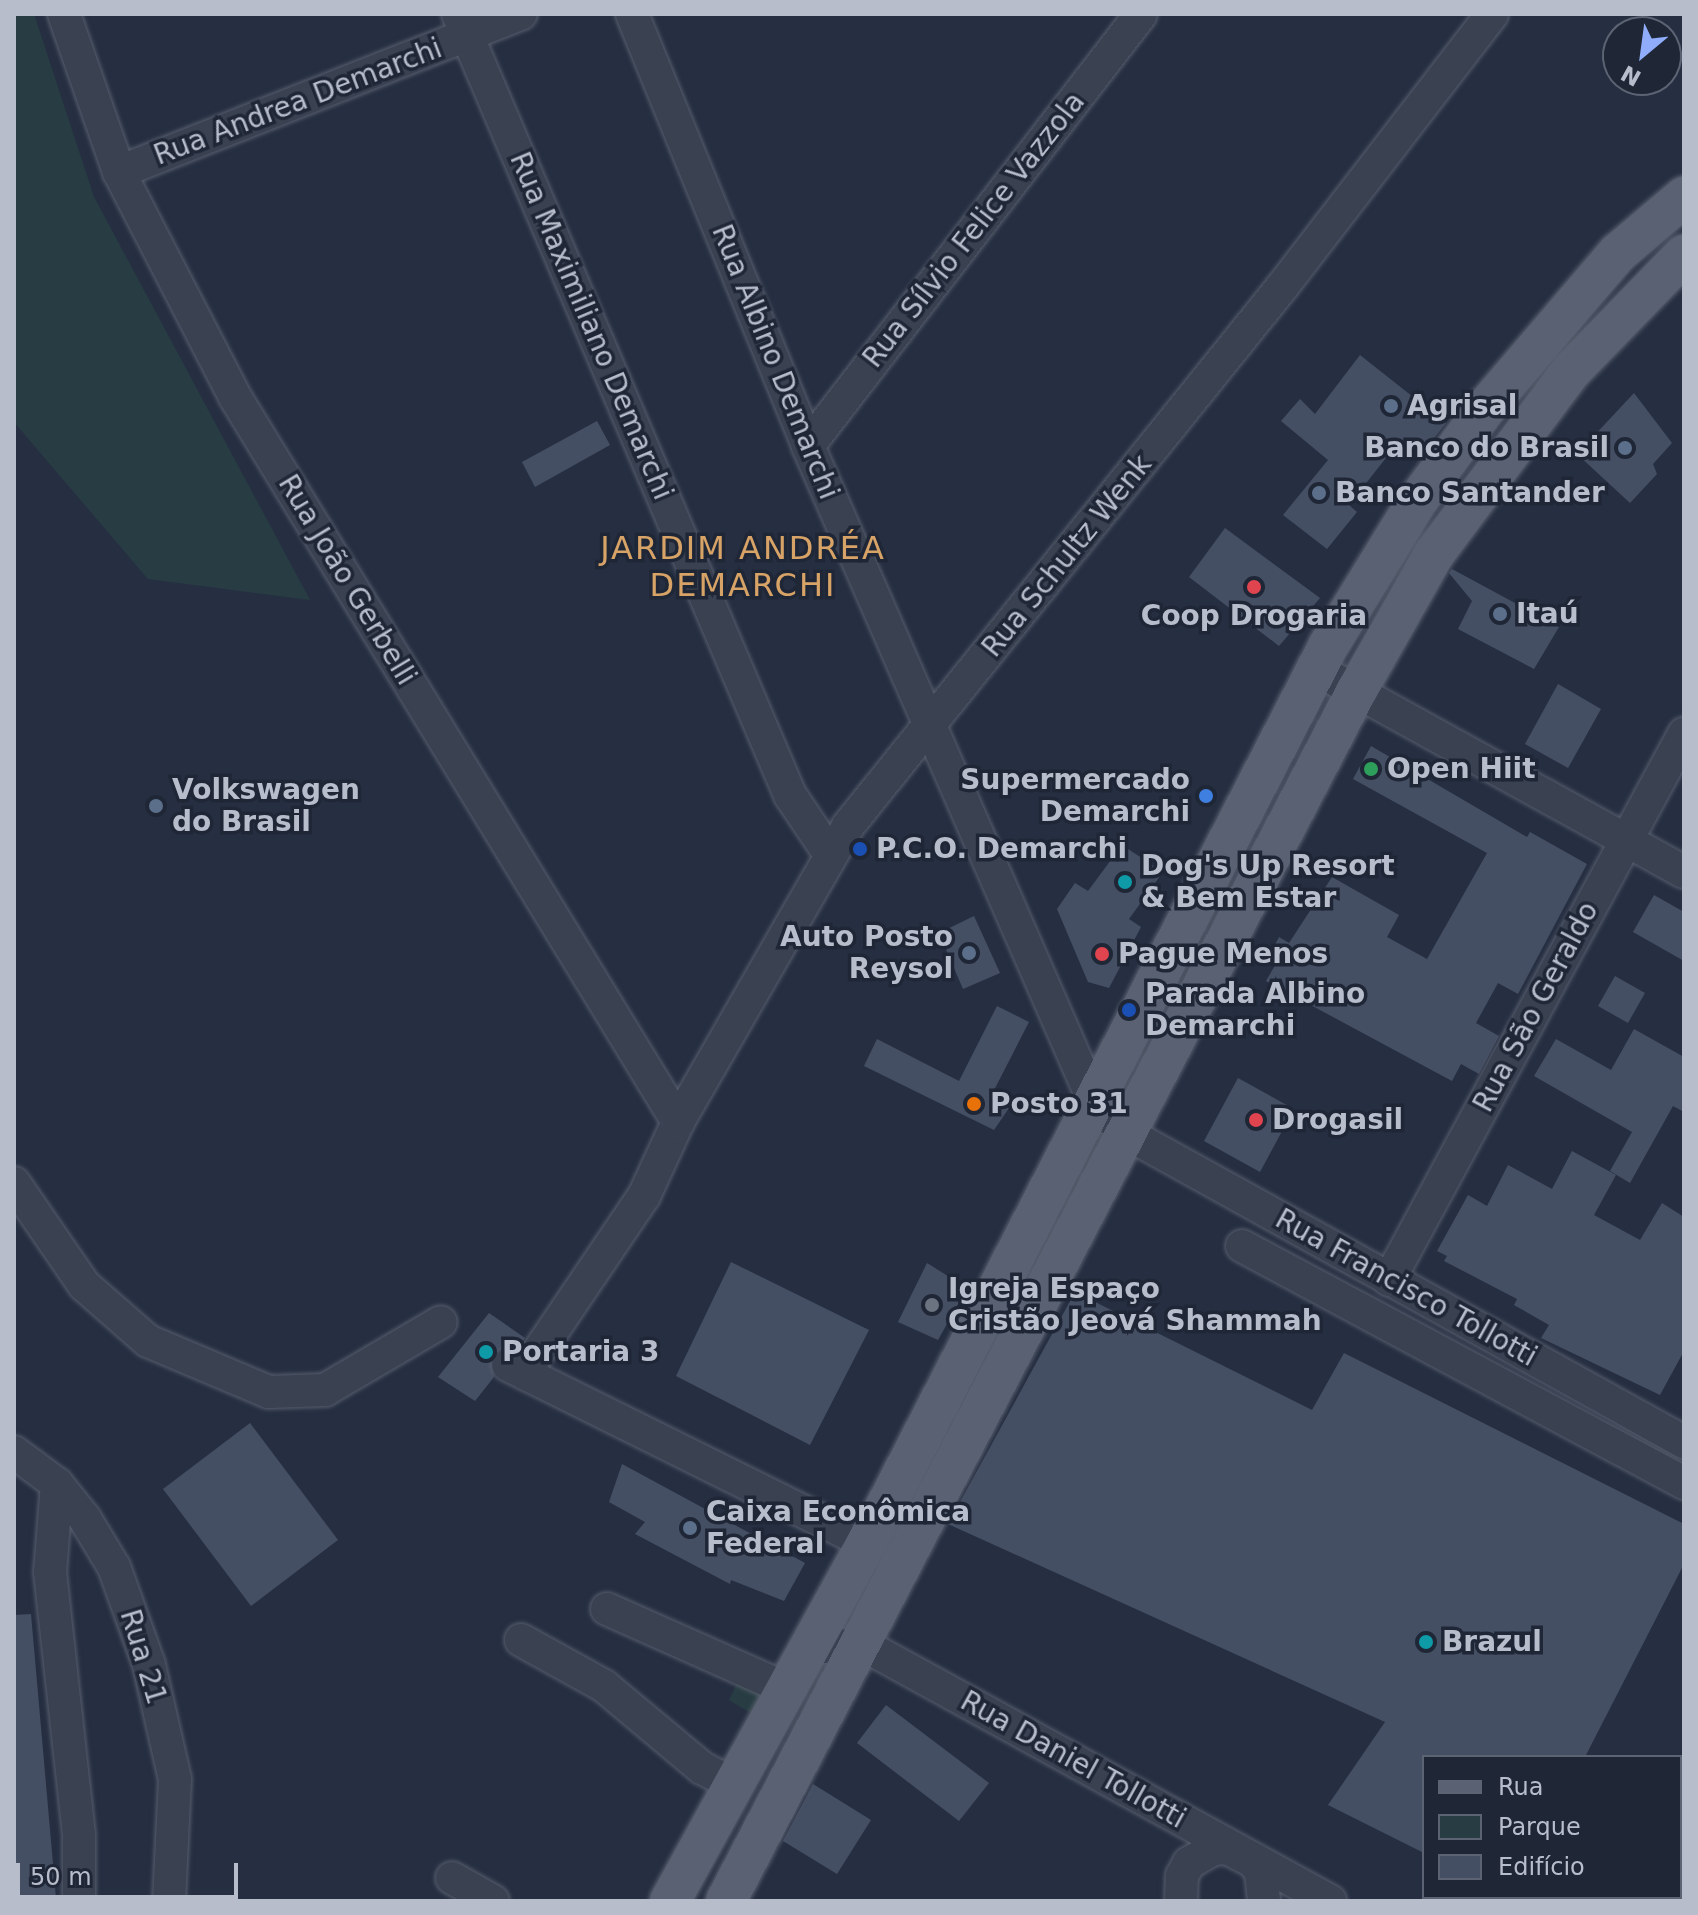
<!DOCTYPE html>
<html>
<head>
<meta charset="utf-8">
<style>
	body { margin:0 }
	#map { position:relative; width:1698px; height:1915px; overflow:hidden; background:#262f42; font-family:"DejaVu Sans",sans-serif }
	div>[style] { position:absolute }
	[style*='--x'] { left:calc(var(--x)*1px); top:calc(var(--y)*1px); width:calc(var(--w)*1px); rotate:calc(var(--a)*1deg) }
	.green>* { inset:0; background:#283d43 }
	.building>* { inset:0; background:#454f64 }
	.roads { filter:drop-shadow(0 0 2px #565d6c) drop-shadow(0 0 2px #565d6c) }
	.minor>* { height:32px; margin:-16px; padding:0 16px; transform-origin:16px; border-radius:16px; background:#3a4252 }
	.major>* { height:40px; margin:-20px; padding:0 20px; transform-origin:20px; border-radius:20px; background:#596172 }
	.dots>* { width:22px; height:22px; translate:-50% -50%; box-sizing:border-box; border:4px solid #1f2737; border-radius:50% }
	span { translate:-50% -50%; white-space:nowrap; text-align:center; line-height:1.15; -webkit-text-stroke:7px #1f2737; paint-order:stroke }
	.street-label { font-size:28px; color:#b8bdcc }
	.poi-label { font-size:28px; color:#b8bdcc; font-weight:700 }
	.left { translate:0 -50%; text-align:left }
	.right { translate:-100% -50%; text-align:right }
	.quarter-label { font-size:32px; color:#d8a367; letter-spacing:2px }
	.frame { position:absolute; inset:0; border:16px solid #b8bdcc; pointer-events:none }
	.legend { position:absolute; left:1422px; top:1755px; width:260px; height:144px; box-sizing:border-box; background:#1f2737; border:2px solid #5c6373; margin:0; padding:10px 14px; list-style:none; font-size:24px; color:#b8bdcc }
	.legend li { display:flex; align-items:center; gap:16px; height:40px }
	.legend b { width:40px; border:2px solid #5c6373 }
	.north { position:absolute; left:1602px; top:16px; width:80px; height:80px; box-sizing:border-box; background:#1f2737; border:2px solid #5c6373; border-radius:50%; rotate:209deg; font-size:22px; font-weight:700; line-height:32px; text-align:center; color:#b8bdcc }
	.north::after { content:''; display:block; margin:auto; width:28px; height:36px; background:#8fadfa; clip-path:polygon(50% 0,100% 100%,50% 72%,0 100%) }
	.scale { position:absolute; left:16px; top:1863px; width:222px; height:36px; box-sizing:border-box; border:4px solid #b8bdcc; border-top:0; padding-left:10px; font-size:24px; line-height:28px; white-space:nowrap; color:#b8bdcc; -webkit-text-stroke:6px #1f2737; paint-order:stroke }
</style>
</head>
<body>
<div id="map">
	<div class="green">
		<div style="clip-path:polygon(14px 14px,34px 14px,94px 197px,310px 600px,148px 579px,14px 422px)"></div>
		<div style="clip-path:polygon(742px 1673px,768px 1684px,754px 1715px,729px 1700px)"></div>
	</div>
	<div class="building">
		<div style="clip-path:polygon(1360px 355px,1446px 423px,1420px 456px,1400px 440px,1349px 505px,1357px 512px,1327px 549px,1283px 515px,1328px 460px,1281px 421px,1300px 399px,1315px 414px)"></div>
		<div style="clip-path:polygon(1634px 393px,1672px 443px,1653px 464px,1657px 474px,1630px 503px,1577px 454px)"></div>
		<div style="clip-path:polygon(597px 421px,610px 445px,535px 487px,522px 462px)"></div>
		<div style="clip-path:polygon(1225px 528px,1320px 598px,1279px 646px,1189px 577px)"></div>
		<div style="clip-path:polygon(1452px 569px,1559px 627px,1534px 669px,1458px 629px,1472px 601px,1449px 573px)"></div>
		<div style="clip-path:polygon(1558px 684px,1601px 709px,1568px 768px,1525px 744px)"></div>
		<div style="clip-path:polygon(1371px 746px,1527px 837px,1530px 832px,1587px 864px,1518px 994px,1498px 983px,1476px 1023px,1499px 1036px,1479px 1074px,1461px 1064px,1452px 1081px,1266px 981px,1277px 962px,1268px 958px,1279px 937px,1289px 943px,1332px 877px,1399px 915px,1387px 937px,1427px 959px,1487px 853px,1353px 779px)"></div>
		<div style="clip-path:polygon(1122px 845px,1163px 872px,1129px 919px,1141px 927px,1109px 988px,1088px 982px,1057px 909px,1075px 883px,1088px 891px)"></div>
		<div style="clip-path:polygon(1654px 895px,1684px 912px,1684px 961px,1633px 932px)"></div>
		<div style="clip-path:polygon(974px 916px,1000px 973px,963px 989px,939px 933px)"></div>
		<div style="clip-path:polygon(1615px 976px,1645px 993px,1628px 1023px,1598px 1006px)"></div>
		<div style="clip-path:polygon(997px 1006px,1029px 1022px,990px 1098px,1009px 1108px,994px 1130px,864px 1066px,877px 1039px,959px 1081px)"></div>
		<div style="clip-path:polygon(1634px 1029px,1684px 1057px,1684px 1112px,1673px 1106px,1630px 1183px,1610px 1171px,1632px 1132px,1534px 1076px,1556px 1039px,1611px 1070px)"></div>
		<div style="clip-path:polygon(1238px 1078px,1294px 1109px,1260px 1172px,1204px 1141px)"></div>
		<div style="clip-path:polygon(1572px 1151px,1616px 1175px,1594px 1215px,1640px 1240px,1662px 1203px,1684px 1217px,1684px 1351px,1660px 1395px,1541px 1338px,1549px 1325px,1514px 1305px,1517px 1299px,1444px 1261px,1447px 1256px,1437px 1251px,1468px 1195px,1487px 1206px,1508px 1165px,1552px 1189px)"></div>
		<div style="clip-path:polygon(731px 1262px,869px 1330px,810px 1445px,676px 1376px)"></div>
		<div style="clip-path:polygon(927px 1263px,967px 1288px,938px 1340px,898px 1322px)"></div>
		<div style="clip-path:polygon(1075px 1292px,1312px 1410px,1344px 1353px,1684px 1524px,1684px 1564px,1585px 1757px,1424px 1757px,1424px 1853px,1328px 1805px,1385px 1722px,948px 1524px)"></div>
		<div style="clip-path:polygon(489px 1313px,525px 1338px,517px 1348px,506px 1346px,491px 1356px,494px 1377px,475px 1401px,438px 1377px)"></div>
		<div style="clip-path:polygon(250px 1423px,338px 1540px,251px 1606px,163px 1489px)"></div>
		<div style="clip-path:polygon(622px 1464px,805px 1563px,784px 1601px,731px 1580px,730px 1584px,635px 1534px,645px 1522px,609px 1502px)"></div>
		<div style="clip-path:polygon(31px 1614px,56px 1898px,14px 1897px,14px 1615px)"></div>
		<div style="clip-path:polygon(886px 1705px,989px 1783px,959px 1821px,857px 1743px)"></div>
		<div style="clip-path:polygon(813px 1784px,871px 1820px,837px 1874px,783px 1841px)"></div>
	</div>
	<div class="roads">
		<div class="minor">
			<div style="--x:64;--y:14;--w:167;--a:70.8"></div>
			<div style="--x:119;--y:172;--w:253;--a:62.7"></div>
			<div style="--x:235;--y:397;--w:850;--a:58.57"></div>
			<div style="--x:458;--y:14;--w:849;--a:66.97"></div>
			<div style="--x:790;--y:795;--w:70;--a:56.1"></div>
			<div style="--x:632;--y:14;--w:466;--a:67.8"></div>
			<div style="--x:808;--y:446;--w:718;--a:66.43"></div>
			<div style="--x:1095;--y:1104;--w:45;--a:42.3"></div>
			<div style="--x:1128;--y:1134;--w:636;--a:28.98"></div>
			<div style="--x:119;--y:172;--w:432;--a:-21.5"></div>
			<div style="--x:808;--y:446;--w:545;--a:-52.37"></div>
			<div style="--x:1316;--y:669;--w:420;--a:28.9"></div>
			<div style="--x:14;--y:1183;--w:124;--a:55.5"></div>
			<div style="--x:84;--y:1285;--w:85;--a:41.2"></div>
			<div style="--x:148;--y:1341;--w:131;--a:22.9"></div>
			<div style="--x:269;--y:1392;--w:56;--a:-2"></div>
			<div style="--x:325;--y:1390;--w:134;--a:-30.4"></div>
			<div style="--x:1242;--y:1246;--w:502;--a:28.2"></div>
			<div style="--x:1389;--y:1280;--w:621;--a:-61.62"></div>
			<div style="--x:508;--y:1365;--w:401;--a:26.4"></div>
			<div style="--x:524;--y:1373;--w:214;--a:-55.9"></div>
			<div style="--x:644;--y:1196;--w:81;--a:-65.3"></div>
			<div style="--x:678;--y:1122;--w:341;--a:-60.1"></div>
			<div style="--x:848;--y:826;--w:692;--a:-51.16"></div>
			<div style="--x:1282;--y:287;--w:344;--a:-52.4"></div>
			<div style="--x:14;--y:1452;--w:54;--a:36.7"></div>
			<div style="--x:57;--y:1484;--w:45;--a:51.3"></div>
			<div style="--x:85;--y:1519;--w:56;--a:58.9"></div>
			<div style="--x:114;--y:1567;--w:104;--a:70.3"></div>
			<div style="--x:149;--y:1665;--w:117;--a:77.2"></div>
			<div style="--x:175;--y:1779;--w:122;--a:92.8"></div>
			<div style="--x:57;--y:1484;--w:88;--a:94.5"></div>
			<div style="--x:50;--y:1572;--w:265;--a:83.7"></div>
			<div style="--x:79;--y:1835;--w:66;--a:90"></div>
			<div style="--x:607;--y:1609;--w:199;--a:24"></div>
			<div style="--x:521;--y:1640;--w:95;--a:29"></div>
			<div style="--x:604;--y:1686;--w:128;--a:39.9"></div>
			<div style="--x:702;--y:1768;--w:36;--a:27"></div>
			<div style="--x:811;--y:1648;--w:51;--a:-4.5"></div>
			<div style="--x:862;--y:1644;--w:534;--a:28.77"></div>
			<div style="--x:452;--y:1878;--w:47;--a:29.3"></div>
			<div style="--x:1181;--y:1901;--w:25;--a:-88"></div>
			<div style="--x:1182;--y:1876;--w:15;--a:-62"></div>
			<div style="--x:1189;--y:1863;--w:28;--a:-30"></div>
			<div style="--x:1213;--y:1849;--w:14;--a:-4"></div>
			<div style="--x:1227;--y:1848;--w:29;--a:27"></div>
			<div style="--x:1253;--y:1861;--w:14;--a:54"></div>
			<div style="--x:1261;--y:1872;--w:29;--a:84"></div>
		</div>
		<div class="major">
			<div style="--x:670;--y:1901;--w:409;--a:-61.2"></div>
			<div style="--x:867;--y:1543;--w:1010;--a:-62.78"></div>
			<div style="--x:1329;--y:645;--w:170;--a:-58.5"></div>
			<div style="--x:1418;--y:500;--w:118;--a:-53.6"></div>
			<div style="--x:1488;--y:405;--w:200;--a:-49.5"></div>
			<div style="--x:1618;--y:253;--w:87;--a:-40.3"></div>
			<div style="--x:726;--y:1901;--w:1363;--a:-62.48"></div>
			<div style="--x:1356;--y:692;--w:159;--a:-60.5"></div>
			<div style="--x:1434;--y:554;--w:229;--a:-53.2"></div>
			<div style="--x:1571;--y:371;--w:162;--a:-45.8"></div>
		</div>
	</div>
	<div class="dots">
		<div style="left:1391px;top:406px;background:#5c6f8a"></div>
		<div style="left:1625px;top:448px;background:#5c6f8a"></div>
		<div style="left:1319px;top:493px;background:#5c6f8a"></div>
		<div style="left:1254px;top:587px;background:#e0444e"></div>
		<div style="left:1500px;top:614px;background:#5c6f8a"></div>
		<div style="left:1371px;top:769px;background:#2e9e5b"></div>
		<div style="left:1206px;top:796px;background:#3f7fe0"></div>
		<div style="left:156px;top:806px;background:#5c6f8a"></div>
		<div style="left:860px;top:849px;background:#1a4fb4"></div>
		<div style="left:1125px;top:882px;background:#0f9aa8"></div>
		<div style="left:969px;top:953px;background:#5c6f8a"></div>
		<div style="left:1102px;top:954px;background:#e0444e"></div>
		<div style="left:1129px;top:1010px;background:#1a4fb4"></div>
		<div style="left:974px;top:1104px;background:#e8710a"></div>
		<div style="left:1256px;top:1120px;background:#e0444e"></div>
		<div style="left:932px;top:1305px;background:#6b7280"></div>
		<div style="left:486px;top:1352px;background:#0f9aa8"></div>
		<div style="left:690px;top:1528px;background:#5c6f8a"></div>
		<div style="left:1426px;top:1642px;background:#0f9aa8"></div>
	</div>
	<div class="street-label">
		<span style="left:298px;top:102px;rotate:-21deg">Rua Andrea Demarchi</span>
		<span style="left:974px;top:230px;rotate:-52deg">Rua Sílvio Felice Vazzola</span>
		<span style="left:591px;top:326px;rotate:67deg">Rua Maximiliano Demarchi</span>
		<span style="left:775px;top:362px;rotate:68deg">Rua Albino Demarchi</span>
		<span style="left:1067px;top:556px;rotate:-51deg">Rua Schultz Wenk</span>
		<span style="left:347px;top:580px;rotate:59deg">Rua João Gerbelli</span>
		<span style="left:1536px;top:1007px;rotate:-62deg">Rua São Geraldo</span>
		<span style="left:1406px;top:1288px;rotate:29deg">Rua Francisco Tollotti</span>
		<span style="left:143px;top:1657px;rotate:73deg">Rua 21</span>
		<span style="left:1073px;top:1760px;rotate:29deg">Rua Daniel Tollotti</span>
	</div>
	<div class="poi-label">
		<span class="left" style="left:1407px;top:406px">Agrisal</span>
		<span class="right" style="left:1609px;top:448px">Banco do Brasil</span>
		<span class="left" style="left:1335px;top:493px">Banco Santander</span>
		<span class="left" style="left:1516px;top:614px">Itaú</span>
		<span style="left:1254px;top:616px">Coop Drogaria</span>
		<span class="left" style="left:1387px;top:769px">Open Hiit</span>
		<span class="right" style="left:1190px;top:796px">Supermercado<br>Demarchi</span>
		<span class="left" style="left:172px;top:806px">Volkswagen<br>do Brasil</span>
		<span class="left" style="left:876px;top:849px">P.C.O. Demarchi</span>
		<span class="left" style="left:1141px;top:882px">Dog's Up Resort<br>&amp; Bem Estar</span>
		<span class="right" style="left:953px;top:953px">Auto Posto<br>Reysol</span>
		<span class="left" style="left:1118px;top:954px">Pague Menos</span>
		<span class="left" style="left:1145px;top:1010px">Parada Albino<br>Demarchi</span>
		<span class="left" style="left:990px;top:1104px">Posto 31</span>
		<span class="left" style="left:1272px;top:1120px">Drogasil</span>
		<span class="left" style="left:948px;top:1305px">Igreja Espaço<br>Cristão Jeová Shammah</span>
		<span class="left" style="left:502px;top:1352px">Portaria 3</span>
		<span class="left" style="left:706px;top:1528px">Caixa Econômica<br>Federal</span>
		<span class="left" style="left:1442px;top:1642px">Brazul</span>
	</div>
	<div class="quarter-label">
		<span style="left:743px;top:567px">JARDIM ANDRÉA<br>DEMARCHI</span>
	</div>
	<div class="frame"></div>
	<ul class="legend">
	<li><b style="height:10px;background:#596172"></b>Rua</li>
	<li><b style="height:22px;background:#283d43"></b>Parque</li>
	<li><b style="height:22px;background:#454f64"></b>Edifício</li>
	</ul>
	<div class="north">N</div>
	<div class="scale">50 m</div>
</div>
</body>
</html>
